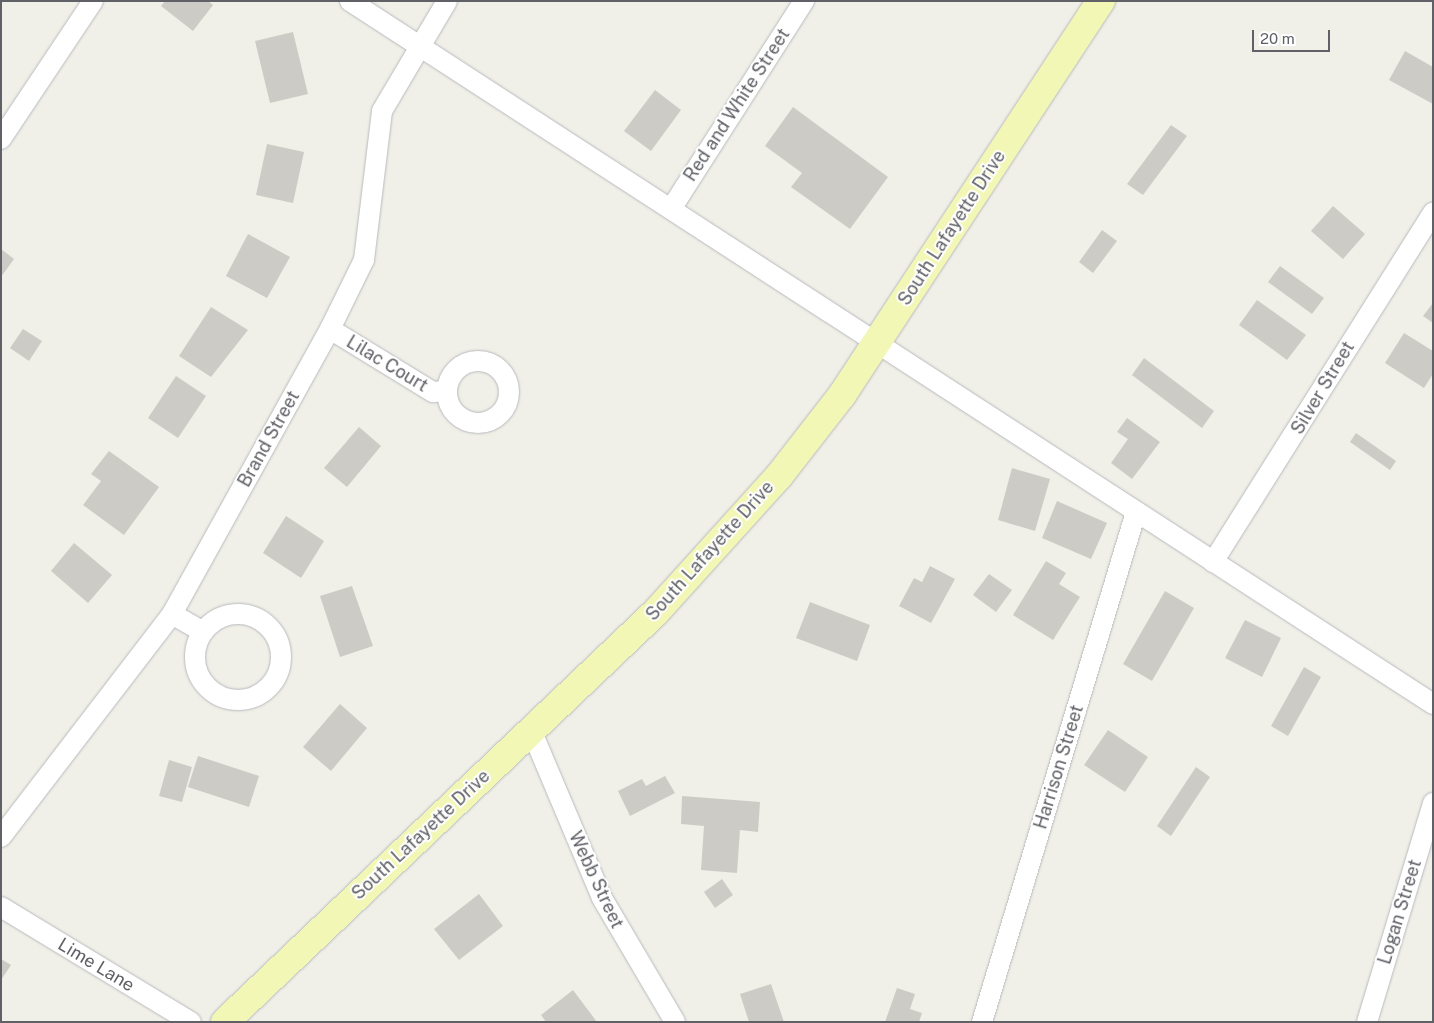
<!DOCTYPE html>
<html>
<head>
<meta charset="utf-8">
<style>
	body { margin:0 }
	#map { position:relative; width:1434px; height:1023px; overflow:hidden; background:#f0f0e8; font-family:"Public Sans",sans-serif }
	div>[style] { position:absolute }
	[style*='--x'] { left:calc(var(--x)*1px); top:calc(var(--y)*1px); width:calc(var(--w)*1px); rotate:calc(var(--a)*1deg) }
	.building>* { inset:0; background:#cccbc5 }
	.roads { filter:drop-shadow(0 0 1px #b8b9bd) drop-shadow(0 0 1px #b8b9bd) }
	.street>* { height:20px; margin:-10px; padding:0 10px; transform-origin:10px; border-radius:10px; background:#fff }
	.street>.ring { margin:-10px; padding:0; box-sizing:content-box; background:none; border:20px solid #fff; border-radius:50% }
	.primary>* { height:28px; margin:-14px; padding:0 14px; transform-origin:14px; border-radius:14px; background:#f3f7b6 }
	span { translate:-50% -50%; white-space:nowrap; text-align:center; line-height:1.15; -webkit-text-stroke:4px #fff; paint-order:stroke }
	.street-label { font-size:18px; color:#606167 }
	.frame { position:absolute; inset:0; border:2px solid #606167; pointer-events:none }
	.scale { position:absolute; left:1252px; top:30px; width:78px; height:22px; box-sizing:border-box; border:2px solid #606167; border-top:0; padding-left:6px; font-size:15px; line-height:18px; white-space:nowrap; color:#606167; -webkit-text-stroke:4px #fff; paint-order:stroke }
</style>
</head>
<body>
<div id="map">
	<div class="building">
		<div style="clip-path:polygon(165px 1px,208px 1px,213px 5px,193px 31px,161px 6px)"></div>
		<div style="clip-path:polygon(293px 32px,308px 94px,270px 103px,255px 41px)"></div>
		<div style="clip-path:polygon(1405px 51px,1433px 67px,1433px 104px,1389px 80px)"></div>
		<div style="clip-path:polygon(655px 90px,681px 110px,651px 151px,624px 131px)"></div>
		<div style="clip-path:polygon(793px 107px,888px 177px,850px 229px,791px 187px,802px 173px,765px 146px)"></div>
		<div style="clip-path:polygon(1171px 125px,1187px 136px,1143px 195px,1127px 184px)"></div>
		<div style="clip-path:polygon(267px 144px,304px 152px,293px 203px,256px 195px)"></div>
		<div style="clip-path:polygon(1333px 206px,1365px 234px,1343px 259px,1311px 231px)"></div>
		<div style="clip-path:polygon(1102px 230px,1117px 241px,1093px 273px,1079px 262px)"></div>
		<div style="clip-path:polygon(248px 234px,290px 257px,267px 298px,226px 276px)"></div>
		<div style="clip-path:polygon(1px 249px,14px 259px,1px 277px)"></div>
		<div style="clip-path:polygon(1280px 266px,1324px 298px,1312px 314px,1268px 282px)"></div>
		<div style="clip-path:polygon(1257px 300px,1306px 335px,1287px 360px,1239px 325px)"></div>
		<div style="clip-path:polygon(1433px 303px,1433px 323px,1423px 316px)"></div>
		<div style="clip-path:polygon(211px 307px,248px 330px,211px 377px,179px 356px)"></div>
		<div style="clip-path:polygon(23px 329px,42px 341px,29px 361px,10px 348px)"></div>
		<div style="clip-path:polygon(1404px 333px,1433px 351px,1433px 374px,1424px 388px,1385px 363px)"></div>
		<div style="clip-path:polygon(1144px 358px,1214px 411px,1202px 428px,1132px 375px)"></div>
		<div style="clip-path:polygon(176px 376px,206px 396px,178px 438px,148px 418px)"></div>
		<div style="clip-path:polygon(1127px 418px,1160px 442px,1132px 479px,1111px 463px,1128px 439px,1117px 432px)"></div>
		<div style="clip-path:polygon(359px 427px,381px 446px,347px 487px,324px 468px)"></div>
		<div style="clip-path:polygon(1356px 433px,1396px 461px,1390px 470px,1350px 442px)"></div>
		<div style="clip-path:polygon(109px 451px,159px 487px,124px 535px,83px 505px,101px 481px,91px 474px)"></div>
		<div style="clip-path:polygon(1012px 468px,1050px 479px,1035px 531px,998px 520px)"></div>
		<div style="clip-path:polygon(1057px 501px,1107px 523px,1091px 559px,1042px 538px)"></div>
		<div style="clip-path:polygon(286px 516px,324px 541px,301px 578px,263px 553px)"></div>
		<div style="clip-path:polygon(74px 543px,112px 575px,88px 603px,51px 571px)"></div>
		<div style="clip-path:polygon(1046px 561px,1066px 573px,1059px 584px,1080px 597px,1053px 640px,1013px 615px)"></div>
		<div style="clip-path:polygon(930px 566px,955px 579px,931px 623px,899px 606px,914px 578px,922px 582px)"></div>
		<div style="clip-path:polygon(989px 574px,1012px 590px,996px 612px,973px 595px)"></div>
		<div style="clip-path:polygon(352px 586px,373px 646px,340px 657px,320px 596px)"></div>
		<div style="clip-path:polygon(1165px 591px,1194px 608px,1152px 681px,1123px 664px)"></div>
		<div style="clip-path:polygon(810px 602px,870px 625px,857px 661px,796px 638px)"></div>
		<div style="clip-path:polygon(1245px 620px,1281px 638px,1262px 677px,1225px 658px)"></div>
		<div style="clip-path:polygon(1304px 667px,1321px 677px,1288px 736px,1271px 726px)"></div>
		<div style="clip-path:polygon(340px 704px,367px 728px,331px 771px,303px 747px)"></div>
		<div style="clip-path:polygon(1108px 730px,1148px 757px,1125px 792px,1084px 765px)"></div>
		<div style="clip-path:polygon(198px 756px,259px 776px,249px 807px,188px 787px)"></div>
		<div style="clip-path:polygon(169px 760px,192px 767px,182px 802px,159px 796px)"></div>
		<div style="clip-path:polygon(1196px 767px,1210px 777px,1171px 836px,1157px 826px)"></div>
		<div style="clip-path:polygon(665px 776px,675px 793px,630px 816px,618px 791px,642px 779px,646px 786px)"></div>
		<div style="clip-path:polygon(682px 796px,760px 802px,758px 832px,740px 830px,737px 873px,701px 870px,704px 826px,681px 824px)"></div>
		<div style="clip-path:polygon(722px 879px,733px 895px,715px 908px,704px 892px)"></div>
		<div style="clip-path:polygon(479px 894px,503px 926px,459px 960px,434px 929px)"></div>
		<div style="clip-path:polygon(1px 959px,11px 965px,1px 980px)"></div>
		<div style="clip-path:polygon(771px 984px,784px 1022px,749px 1022px,740px 994px)"></div>
		<div style="clip-path:polygon(897px 988px,915px 994px,910px 1009px,922px 1013px,919px 1022px,885px 1022px)"></div>
		<div style="clip-path:polygon(573px 990px,597px 1022px,546px 1022px,541px 1015px)"></div>
	</div>
	<div class="roads">
		<div class="street">
			<div style="--x:350;--y:1;--w:1291;--a:32.99"></div>
			<div style="--x:1;--y:139;--w:166;--a:-56.3"></div>
			<div style="--x:671;--y:209;--w:247;--a:-57.4"></div>
			<div style="--x:330;--y:329;--w:121;--a:31.5"></div>
			<div style="--x:433;--y:392;--w:13;--a:-4"></div>
			<div class="ring" style="left:447px;top:361px;width:42px;height:42px"></div>
			<div style="--x:1213;--y:562;--w:413;--a:-57.8"></div>
			<div style="--x:172;--y:614;--w:36;--a:30"></div>
			<div class="ring" style="left:195px;top:614px;width:66px;height:66px"></div>
			<div style="--x:532;--y:732;--w:180;--a:67.1"></div>
			<div style="--x:602;--y:898;--w:144;--a:59.5"></div>
			<div style="--x:1;--y:837;--w:281;--a:-52.5"></div>
			<div style="--x:172;--y:614;--w:326;--a:-61"></div>
			<div style="--x:330;--y:329;--w:77;--a:-63.8"></div>
			<div style="--x:364;--y:260;--w:150;--a:-83.1"></div>
			<div style="--x:382;--y:111;--w:128;--a:-59.4"></div>
			<div style="--x:1;--y:907;--w:222;--a:31.2"></div>
			<div style="--x:982;--y:1022;--w:533;--a:-73.2"></div>
			<div style="--x:1367;--y:1022;--w:229;--a:-73.2"></div>
		</div>
		<div class="primary">
			<div style="--x:225;--y:1022;--w:595;--a:-43.57"></div>
			<div style="--x:656;--y:612;--w:183;--a:-47.9"></div>
			<div style="--x:779;--y:476;--w:103;--a:-52.1"></div>
			<div style="--x:842;--y:395;--w:472;--a:-56.7"></div>
		</div>
	</div>
	<div class="street-label">
		<span style="left:737px;top:105px;rotate:-57deg">Red and White Street</span>
		<span style="left:952px;top:228px;rotate:-57deg">South Lafayette Drive</span>
		<span style="left:387px;top:364px;rotate:31deg">Lilac Court</span>
		<span style="left:1323px;top:388px;rotate:-59deg">Silver Street</span>
		<span style="left:269px;top:439px;rotate:-61deg">Brand Street</span>
		<span style="left:710px;top:551px;rotate:-48deg">South Lafayette Drive</span>
		<span style="left:1059px;top:767px;rotate:-73deg">Harrison Street</span>
		<span style="left:421px;top:835px;rotate:-43deg">South Lafayette Drive</span>
		<span style="left:596px;top:880px;rotate:65deg">Webb Street</span>
		<span style="left:1400px;top:912px;rotate:-73deg">Logan Street</span>
		<span style="left:96px;top:965px;rotate:31deg">Lime Lane</span>
	</div>
	<div class="frame"></div>
	<div class="scale">20 m</div>
</div>
</body>
</html>
